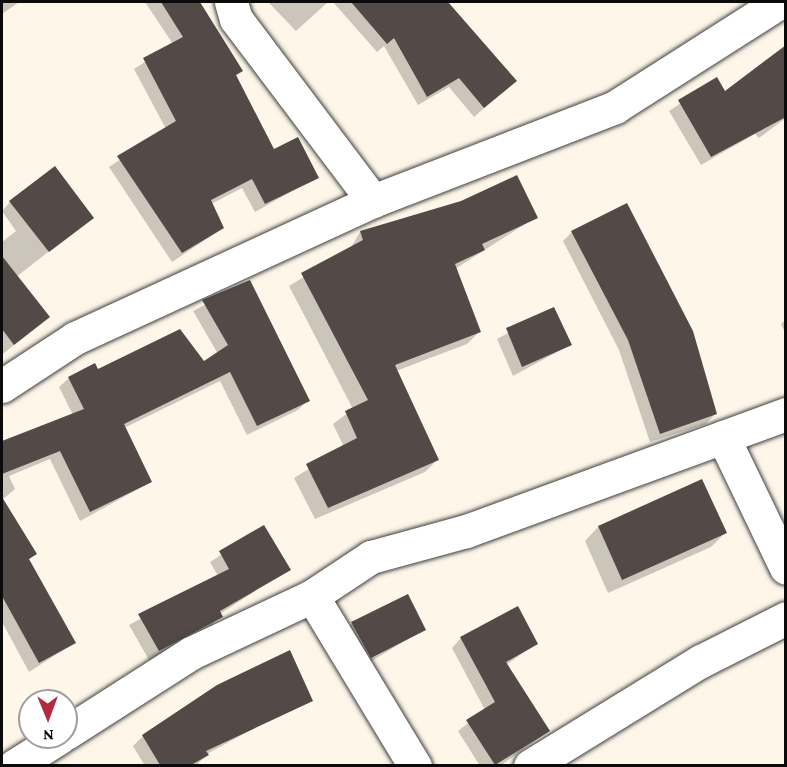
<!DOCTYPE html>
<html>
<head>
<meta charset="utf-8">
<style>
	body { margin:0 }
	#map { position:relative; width:787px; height:767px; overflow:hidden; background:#fef7e9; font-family:"Crimson Pro",serif }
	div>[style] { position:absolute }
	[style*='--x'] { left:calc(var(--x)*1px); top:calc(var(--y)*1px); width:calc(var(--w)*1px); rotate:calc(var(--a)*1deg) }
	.shadow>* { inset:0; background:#0003 }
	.building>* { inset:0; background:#534a48 }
	.roads { filter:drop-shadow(0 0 2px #3e3e3e) drop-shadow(0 0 2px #3e3e3e) }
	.minor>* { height:33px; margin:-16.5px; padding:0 16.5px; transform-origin:16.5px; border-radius:16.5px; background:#fff }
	span { translate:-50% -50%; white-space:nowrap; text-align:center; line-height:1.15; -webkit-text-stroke:6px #fff; paint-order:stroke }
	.frame { position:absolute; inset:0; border:3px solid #0b0b0b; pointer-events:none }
	.north { position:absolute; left:18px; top:689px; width:60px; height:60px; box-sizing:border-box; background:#fff; border:2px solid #9d9d9d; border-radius:50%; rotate:179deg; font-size:16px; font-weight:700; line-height:24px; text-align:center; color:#0b0b0b }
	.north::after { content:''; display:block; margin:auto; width:21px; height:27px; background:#b32a45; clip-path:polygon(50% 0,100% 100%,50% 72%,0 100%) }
</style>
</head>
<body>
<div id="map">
	<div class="shadow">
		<div style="clip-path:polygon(2px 2px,19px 2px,2px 14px)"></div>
		<div style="clip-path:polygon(145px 2px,199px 2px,241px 71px,235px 76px,273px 151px,317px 177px,255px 212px,242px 188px,211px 204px,223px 228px,172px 262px,109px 167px,166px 129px,134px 69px,173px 44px)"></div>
		<div style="clip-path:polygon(268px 2px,328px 2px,296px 31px)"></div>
		<div style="clip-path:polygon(333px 2px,448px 2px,515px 81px,474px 117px,449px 87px,418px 105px,384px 46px,377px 52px)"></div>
		<div style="clip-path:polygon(786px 57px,786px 118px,759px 138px,755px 134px,701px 165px,669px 111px,717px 79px,725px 93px)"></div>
		<div style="clip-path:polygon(10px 202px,92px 218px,16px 277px,48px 317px,3px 354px,2px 242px,16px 231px,2px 211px)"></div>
		<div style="clip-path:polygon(462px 202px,536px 217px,455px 269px,479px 332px,467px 344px,396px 371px,437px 460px,425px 472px,315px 519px,294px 478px,344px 447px,333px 424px,353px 409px,289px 286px,350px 249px,360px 232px)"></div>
		<div style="clip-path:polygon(572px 232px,715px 414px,706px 424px,650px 442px,619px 350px,563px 241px)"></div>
		<div style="clip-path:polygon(249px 282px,308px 400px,298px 410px,247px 435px,220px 381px,124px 428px,151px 482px,80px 521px,50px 459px,9px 476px,15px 489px,2px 500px,35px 554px,28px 560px,74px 643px,29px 672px,2px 622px,2px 443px,73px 415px,59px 387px,69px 378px,204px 363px,218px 354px,193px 311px)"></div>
		<div style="clip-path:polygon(553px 309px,570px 345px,513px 376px,497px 339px)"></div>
		<div style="clip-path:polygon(786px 319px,786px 335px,781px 324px)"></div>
		<div style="clip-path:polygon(701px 481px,725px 533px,711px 547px,608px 593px,585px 541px,598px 527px)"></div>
		<div style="clip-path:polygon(264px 527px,289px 569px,220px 614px,212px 626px,149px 660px,129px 625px,218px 576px,210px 562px)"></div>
		<div style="clip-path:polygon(352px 623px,424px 629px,362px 667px,343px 633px)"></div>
		<div style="clip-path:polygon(461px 638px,536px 644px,506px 665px,549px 731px,500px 766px,480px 766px,458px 731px,485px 710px,452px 648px)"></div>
		<div style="clip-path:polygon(299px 704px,207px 754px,196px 766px,145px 766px,133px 746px,143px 736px)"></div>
	</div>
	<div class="building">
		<div style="clip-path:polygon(161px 2px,200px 2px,243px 71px,236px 75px,274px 149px,298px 137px,319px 178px,265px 204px,252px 179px,211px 200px,224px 228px,182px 253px,117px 156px,176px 121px,143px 58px,183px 37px)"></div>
		<div style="clip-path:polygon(351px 2px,448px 2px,517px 81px,484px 108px,459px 78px,427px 97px,394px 38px,387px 44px)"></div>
		<div style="clip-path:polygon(786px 45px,786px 117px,711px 157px,678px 100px,717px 77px,725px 91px)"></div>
		<div style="clip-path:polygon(55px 166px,94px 218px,49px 252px,9px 201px)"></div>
		<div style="clip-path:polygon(517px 175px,538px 218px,482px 244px,485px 250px,455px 264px,481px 332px,395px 365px,439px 460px,328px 508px,306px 464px,357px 438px,345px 411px,368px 400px,301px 273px,363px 240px,360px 231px,461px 201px)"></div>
		<div style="clip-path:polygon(627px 203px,693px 331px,717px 414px,660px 434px,628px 340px,571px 231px)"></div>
		<div style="clip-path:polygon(2px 256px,50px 317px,14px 345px,2px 329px)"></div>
		<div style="clip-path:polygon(250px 280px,310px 401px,257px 426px,230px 372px,124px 424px,152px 482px,90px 512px,60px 451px,2px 474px,2px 441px,84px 409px,68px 377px,95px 363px,98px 369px,180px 329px,204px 361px,228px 345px,202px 300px)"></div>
		<div style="clip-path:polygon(554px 307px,572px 345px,522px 367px,506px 328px)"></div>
		<div style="clip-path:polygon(702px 479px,727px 533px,622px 580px,598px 526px)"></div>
		<div style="clip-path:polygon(2px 497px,37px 554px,29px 559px,76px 643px,39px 663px,2px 596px)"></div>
		<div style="clip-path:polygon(264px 525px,291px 570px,220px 611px,223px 617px,159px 651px,138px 614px,229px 569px,219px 551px)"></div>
		<div style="clip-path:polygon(408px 594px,426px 630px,371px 658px,351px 622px)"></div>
		<div style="clip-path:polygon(518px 606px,538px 644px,506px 662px,550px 731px,495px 765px,466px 720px,495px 702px,460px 637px)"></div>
		<div style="clip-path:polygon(290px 650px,313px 701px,206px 751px,209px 755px,191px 765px,160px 765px,142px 735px,217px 685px)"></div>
	</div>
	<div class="roads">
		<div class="minor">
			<div style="--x:231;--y:2;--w:18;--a:74"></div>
			<div style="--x:236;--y:19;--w:228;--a:53"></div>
			<div style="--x:2;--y:386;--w:87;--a:-33.3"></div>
			<div style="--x:75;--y:338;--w:328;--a:-24.7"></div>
			<div style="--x:373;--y:201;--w:260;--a:-21.2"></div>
			<div style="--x:615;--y:107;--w:196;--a:-32.5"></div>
			<div style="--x:723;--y:437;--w:145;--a:64.3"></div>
			<div style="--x:312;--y:596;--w:199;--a:58.8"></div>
			<div style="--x:66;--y:733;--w:148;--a:-32.6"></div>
			<div style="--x:191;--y:653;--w:134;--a:-25.2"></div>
			<div style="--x:312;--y:596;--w:71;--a:-33.5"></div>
			<div style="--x:371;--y:557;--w:98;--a:-15.3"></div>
			<div style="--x:466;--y:531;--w:341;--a:-20.1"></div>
			<div style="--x:14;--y:766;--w:54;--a:-32.2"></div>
			<div style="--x:530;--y:766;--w:201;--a:-31.6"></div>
			<div style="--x:701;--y:661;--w:95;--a:-26.8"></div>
		</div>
	</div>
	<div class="frame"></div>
	<div class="north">N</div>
</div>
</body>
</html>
